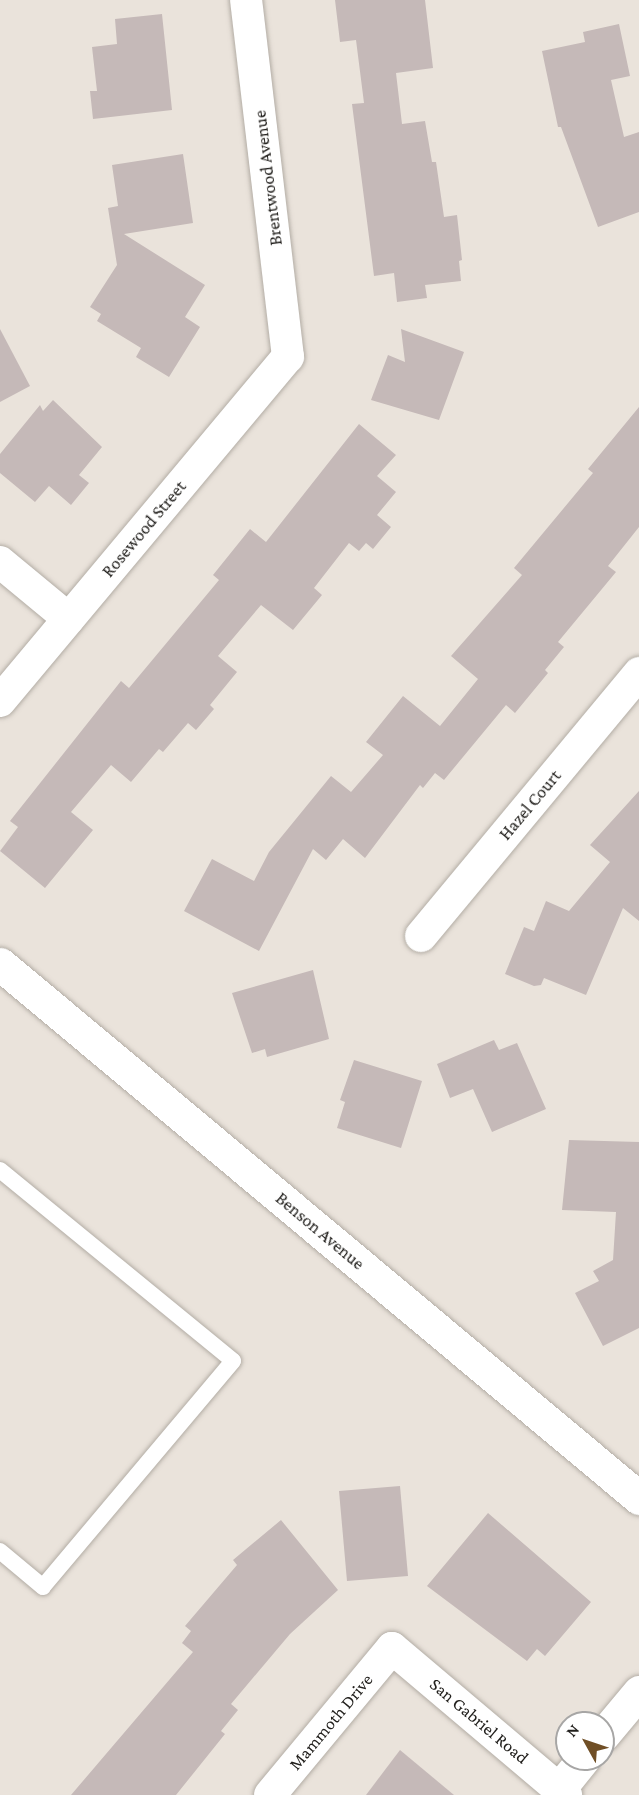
<!DOCTYPE html>
<html>
<head>
<meta charset="utf-8">
<style>
	body { margin:0 }
	#map { position:relative; width:639px; height:1795px; overflow:hidden; background:#eae3db; font-family:"Crimson Pro",serif }
	div>[style] { position:absolute }
	[style*='--x'] { left:calc(var(--x)*1px); top:calc(var(--y)*1px); width:calc(var(--w)*1px); rotate:calc(var(--a)*1deg) }
	.building>* { inset:0; background:#c5b9b8 }
	.roads { filter:drop-shadow(0 0 2px #b3ada5) drop-shadow(0 0 2px #b3ada5) }
	.lane>* { height:16px; margin:-8px; padding:0 8px; transform-origin:8px; border-radius:8px; background:#fff }
	.street>* { height:32px; margin:-16px; padding:0 16px; transform-origin:16px; border-radius:16px; background:#fff }
	.secondary>* { height:33px; margin:-16.5px; padding:0 16.5px; transform-origin:16.5px; border-radius:16.5px; background:#fff }
	span { translate:-50% -50%; white-space:nowrap; text-align:center; line-height:1.15; -webkit-text-stroke:6px #fff; paint-order:stroke }
	.street-label { font-size:18px; color:#22201d }
	.north { position:absolute; left:555px; top:1711px; width:60px; height:60px; box-sizing:border-box; background:#fff; border:2px solid #a7a6a5; border-radius:50%; rotate:310deg; font-size:16px; font-weight:700; line-height:24px; text-align:center; color:#22201d }
	.north::after { content:''; display:block; margin:auto; width:21px; height:27px; background:#704f26; clip-path:polygon(50% 0,100% 100%,50% 72%,0 100%) }
</style>
</head>
<body>
<div id="map">
	<div class="building">
		<div style="clip-path:polygon(335px 0,425px 0,433px 68px,396px 73px,402px 124px,425px 121px,432px 162px,436px 162px,444px 217px,457px 215px,462px 260px,459px 261px,461px 281px,425px 285px,427px 298px,397px 302px,394px 273px,374px 276px,352px 104px,364px 103px,356px 40px,340px 42px)"></div>
		<div style="clip-path:polygon(162px 14px,172px 110px,93px 119px,90px 91px,97px 91px,92px 47px,117px 44px,115px 19px)"></div>
		<div style="clip-path:polygon(619px 24px,630px 76px,611px 80px,624px 137px,639px 132px,639px 212px,598px 227px,561px 127px,558px 127px,542px 51px,585px 42px,583px 32px)"></div>
		<div style="clip-path:polygon(183px 154px,193px 223px,124px 234px,205px 285px,185px 317px,200px 327px,169px 377px,136px 357px,141px 348px,97px 321px,101px 314px,90px 307px,117px 265px,108px 208px,118px 206px,112px 165px)"></div>
		<div style="clip-path:polygon(0 329px,30px 386px,0 402px)"></div>
		<div style="clip-path:polygon(401px 329px,464px 352px,439px 420px,371px 400px,388px 355px,405px 362px)"></div>
		<div style="clip-path:polygon(53px 400px,102px 447px,79px 475px,89px 483px,71px 505px,49px 486px,35px 502px,0 473px,0 454px,40px 405px,43px 411px)"></div>
		<div style="clip-path:polygon(639px 407px,639px 527px,608px 566px,616px 572px,558px 642px,564px 647px,545px 670px,548px 673px,515px 713px,506px 705px,444px 780px,435px 773px,423px 788px,420px 785px,365px 858px,343px 839px,326px 860px,313px 849px,259px 951px,184px 911px,212px 859px,254px 881px,269px 852px,331px 776px,351px 792px,383px 755px,366px 742px,403px 696px,440px 726px,478px 679px,451px 656px,522px 575px,514px 568px,593px 473px,588px 469px)"></div>
		<div style="clip-path:polygon(359px 424px,396px 455px,377px 476px,396px 492px,377px 515px,391px 527px,373px 549px,366px 543px,359px 551px,349px 543px,314px 588px,322px 595px,293px 630px,261px 605px,218px 656px,237px 672px,210px 705px,214px 709px,196px 730px,188px 723px,163px 752px,159px 749px,131px 782px,111px 765px,71px 812px,93px 830px,45px 888px,0 851px,18px 827px,10px 821px,121px 681px,129px 688px,219px 580px,213px 575px,250px 529px,266px 542px)"></div>
		<div style="clip-path:polygon(639px 791px,639px 921px,623px 908px,586px 995px,544px 978px,541px 985px,534px 986px,505px 974px,524px 927px,534px 931px,546px 901px,569px 911px,610px 862px,590px 845px)"></div>
		<div style="clip-path:polygon(313px 970px,329px 1039px,267px 1057px,265px 1049px,252px 1053px,232px 993px)"></div>
		<div style="clip-path:polygon(494px 1040px,499px 1050px,517px 1043px,546px 1109px,492px 1132px,473px 1089px,450px 1098px,437px 1064px)"></div>
		<div style="clip-path:polygon(354px 1060px,422px 1081px,401px 1148px,337px 1128px,345px 1102px,340px 1100px)"></div>
		<div style="clip-path:polygon(569px 1140px,639px 1142px,639px 1328px,603px 1346px,575px 1293px,599px 1281px,593px 1271px,613px 1260px,616px 1212px,562px 1210px)"></div>
		<div style="clip-path:polygon(400px 1486px,408px 1576px,347px 1581px,339px 1491px)"></div>
		<div style="clip-path:polygon(488px 1513px,591px 1602px,545px 1656px,537px 1649px,527px 1661px,427px 1586px)"></div>
		<div style="clip-path:polygon(281px 1520px,338px 1590px,290px 1634px,231px 1704px,238px 1710px,221px 1731px,225px 1734px,176px 1795px,71px 1795px,193px 1652px,182px 1643px,191px 1631px,185px 1626px,237px 1565px,233px 1560px)"></div>
		<div style="clip-path:polygon(400px 1750px,454px 1795px,366px 1795px)"></div>
	</div>
	<div class="roads">
		<div class="lane">
			<div style="--x:0;--y:1170;--w:301;--a:39.3"></div>
			<div style="--x:233;--y:1361;--w:295;--a:130.1"></div>
			<div style="--x:43;--y:1587;--w:56;--a:-140.1"></div>
		</div>
		<div class="street">
			<div style="--x:0;--y:562;--w:89;--a:39.6"></div>
			<div style="--x:0;--y:701;--w:449;--a:-50.1"></div>
			<div style="--x:288;--y:357;--w:359;--a:-96.7"></div>
			<div style="--x:421;--y:936;--w:342;--a:-50.3"></div>
			<div style="--x:270;--y:1795;--w:191;--a:-50.3"></div>
			<div style="--x:392;--y:1648;--w:228;--a:40.2"></div>
		</div>
		<div class="secondary">
			<div style="--x:0;--y:964;--w:833;--a:39.88"></div>
			<div style="--x:603;--y:1735;--w:56;--a:-50.1"></div>
			<div style="--x:559;--y:1789;--w:38;--a:-51"></div>
		</div>
	</div>
	<div class="street-label">
		<span style="left:268px;top:178px;rotate:-97deg">Brentwood Avenue</span>
		<span style="left:144px;top:529px;rotate:-50deg">Rosewood Street</span>
		<span style="left:530px;top:805px;rotate:-50deg">Hazel Court</span>
		<span style="left:320px;top:1231px;rotate:40deg">Benson Avenue</span>
		<span style="left:479px;top:1721px;rotate:40deg">San Gabriel Road</span>
		<span style="left:331px;top:1722px;rotate:-50deg">Mammoth Drive</span>
	</div>
	<div class="north">N</div>
</div>
</body>
</html>
